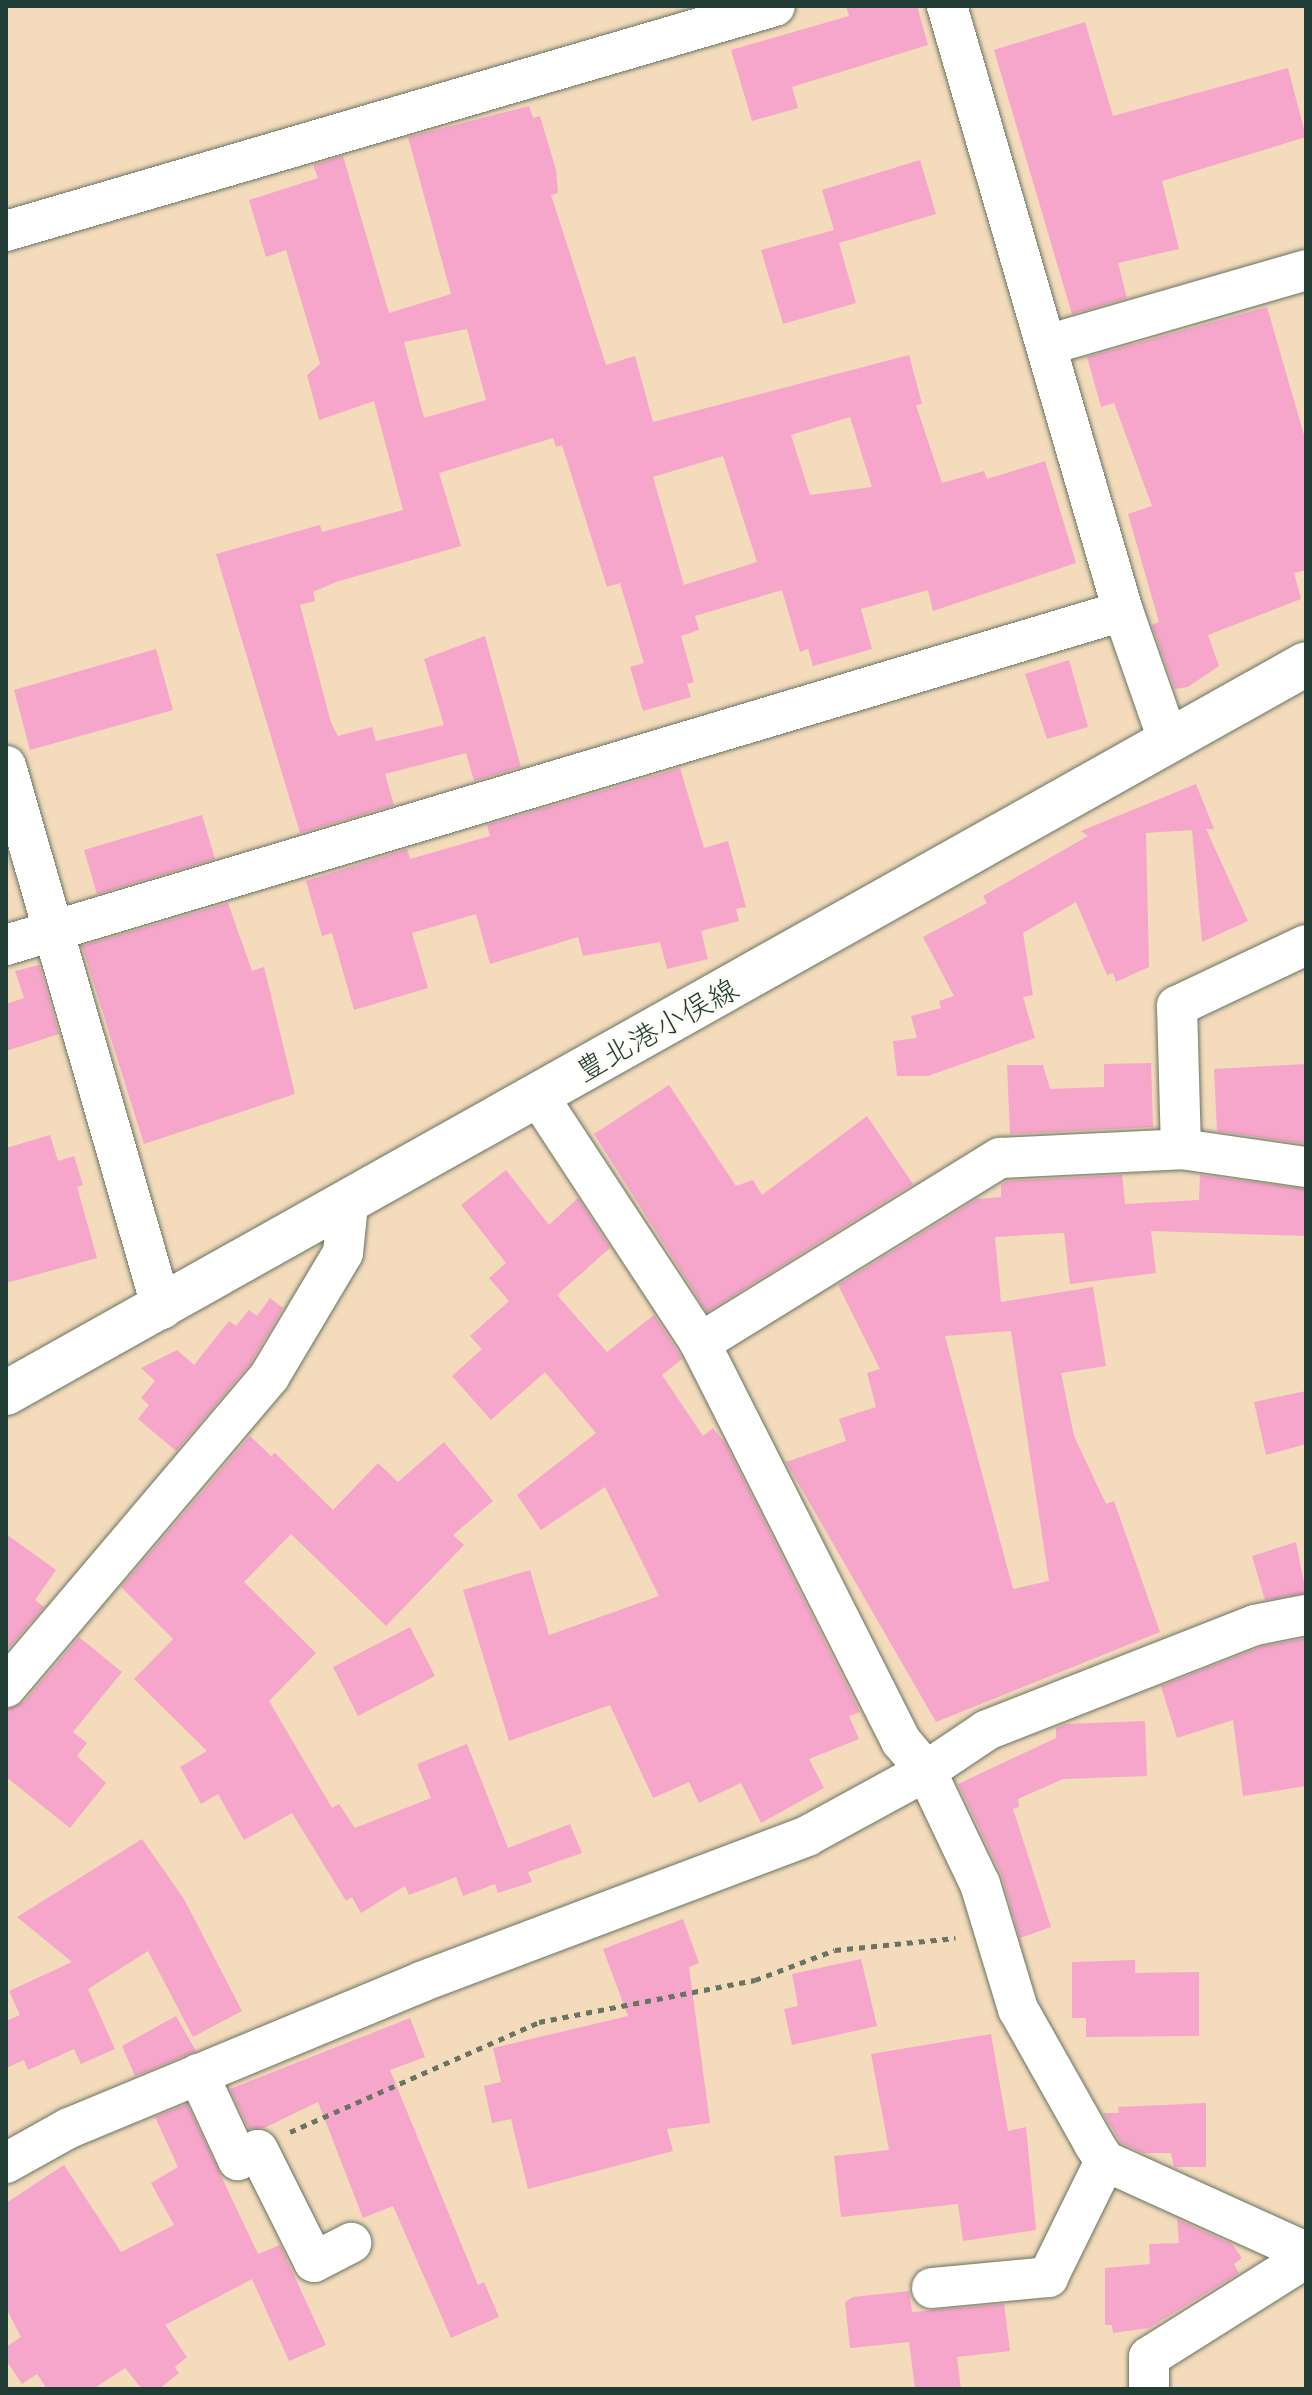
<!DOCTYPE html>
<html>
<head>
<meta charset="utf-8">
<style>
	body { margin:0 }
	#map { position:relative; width:1312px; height:2395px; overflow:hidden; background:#f3dbbb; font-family:Sriracha,"Klee One",sans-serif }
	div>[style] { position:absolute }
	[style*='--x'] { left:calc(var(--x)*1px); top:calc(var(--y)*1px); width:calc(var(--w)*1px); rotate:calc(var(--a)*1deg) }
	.building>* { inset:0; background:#f7a6cb }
	.path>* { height:5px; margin-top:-2.5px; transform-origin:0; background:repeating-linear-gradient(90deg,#697463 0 6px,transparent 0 12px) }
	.roads { filter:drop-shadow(0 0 2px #697463) drop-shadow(0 0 2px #697463) }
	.minor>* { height:40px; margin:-20px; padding:0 20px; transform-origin:20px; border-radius:20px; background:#fff }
	.major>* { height:44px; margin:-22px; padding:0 22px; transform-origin:22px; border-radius:22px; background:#fff }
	span { translate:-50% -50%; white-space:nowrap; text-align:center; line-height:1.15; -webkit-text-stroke:6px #fdfcf7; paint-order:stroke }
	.street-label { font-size:30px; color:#1f3d34 }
	.frame { position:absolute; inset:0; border:8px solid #1f3d34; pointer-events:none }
</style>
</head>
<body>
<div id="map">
	<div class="building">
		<div style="clip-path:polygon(846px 6px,917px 6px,928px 45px,792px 87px,798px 108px,752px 121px,731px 50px,849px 16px)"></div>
		<div style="clip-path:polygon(1085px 22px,1113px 116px,1288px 68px,1306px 137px,1162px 181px,1179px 249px,1118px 263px,1127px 298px,1072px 314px,994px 50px)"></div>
		<div style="clip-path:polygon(evenodd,529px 106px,533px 118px,540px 116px,556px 170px,558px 193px,551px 195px,606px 365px,635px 356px,653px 422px,909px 355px,922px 404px,916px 405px,942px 483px,984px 471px,987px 479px,1045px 461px,1076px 563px,933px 611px,928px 590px,861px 609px,872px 649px,813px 666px,808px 649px,800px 652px,782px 590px,695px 616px,699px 630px,681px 636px,694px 682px,687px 684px,691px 697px,643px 711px,630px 667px,644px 663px,620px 583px,607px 587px,562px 445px,556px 447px,553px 438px,439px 473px,461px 546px,336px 582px,313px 592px,315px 601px,300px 605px,331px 723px,338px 736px,372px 727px,376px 741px,444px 725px,424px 659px,485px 636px,521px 767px,474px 781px,466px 753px,385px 774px,394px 805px,300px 833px,216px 554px,320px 525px,322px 532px,403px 510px,374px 401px,319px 420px,307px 375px,320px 364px,286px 250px,266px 257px,249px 200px,318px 178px,313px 165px,343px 156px,389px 313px,451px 294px,408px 137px,529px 106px,467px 329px,486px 400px,424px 418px,404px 342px,467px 329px,529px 106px,850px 417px,872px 487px,810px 495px,791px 435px,850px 417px,529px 106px,723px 456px,757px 562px,684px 585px,653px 477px,723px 456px)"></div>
		<div style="clip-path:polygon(920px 160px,936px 214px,839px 243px,856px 303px,783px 324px,761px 250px,834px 230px,822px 190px)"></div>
		<div style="clip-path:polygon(1267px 307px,1306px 442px,1306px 570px,1294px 573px,1301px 599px,1208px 635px,1219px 666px,1188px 687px,1175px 689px,1152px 625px,1159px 622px,1128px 514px,1152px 506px,1114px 403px,1101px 407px,1087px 357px)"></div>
		<div style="clip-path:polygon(156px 649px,173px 710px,30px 750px,14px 690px)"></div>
		<div style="clip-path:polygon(1069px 660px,1088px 727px,1047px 739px,1025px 674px)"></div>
		<div style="clip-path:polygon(680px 768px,704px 848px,728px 841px,746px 907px,736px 909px,739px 921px,701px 931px,708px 959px,667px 969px,660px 942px,583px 956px,578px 937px,490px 964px,476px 914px,412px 933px,428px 988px,354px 1010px,332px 933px,322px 936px,306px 881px,407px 849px,410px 859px,490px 836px,487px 825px)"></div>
		<div style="clip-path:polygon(1196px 784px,1214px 829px,1206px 829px,1248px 921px,1202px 942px,1192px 830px,1146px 833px,1149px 967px,1116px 982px,1113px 973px,1107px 975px,1076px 902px,1023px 933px,1033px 995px,1023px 997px,1035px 1038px,928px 1076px,897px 1076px,893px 1041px,917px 1038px,911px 1016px,941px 1008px,939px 1001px,954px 996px,923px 937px,987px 903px,983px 896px,1088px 836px,1081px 831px)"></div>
		<div style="clip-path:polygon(202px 815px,215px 859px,97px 894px,84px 850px)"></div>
		<div style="clip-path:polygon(228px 903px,252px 971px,264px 967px,295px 1094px,144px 1144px,82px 946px)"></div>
		<div style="clip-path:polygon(39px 965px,59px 1034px,6px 1051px,6px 1004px,24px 998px,15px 971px)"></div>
		<div style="clip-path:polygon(1151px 1063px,1153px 1127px,1010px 1134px,1007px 1065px,1043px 1065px,1050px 1089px,1104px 1087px,1104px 1064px)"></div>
		<div style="clip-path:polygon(1306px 1064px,1306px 1144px,1217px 1131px,1214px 1069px)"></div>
		<div style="clip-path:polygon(669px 1085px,736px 1186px,753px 1180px,762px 1195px,867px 1116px,913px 1184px,707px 1312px,594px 1134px)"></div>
		<div style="clip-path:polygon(50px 1135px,58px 1161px,74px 1156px,83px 1185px,77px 1187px,97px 1258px,6px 1283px,6px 1148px)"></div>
		<div style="clip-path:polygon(506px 1170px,549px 1225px,578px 1198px,610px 1248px,557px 1295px,607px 1352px,654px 1315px,673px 1344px,682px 1359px,662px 1375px,703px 1436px,713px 1428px,725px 1443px,860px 1712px,849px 1716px,859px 1739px,809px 1759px,824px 1788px,761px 1823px,741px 1783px,699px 1803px,689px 1782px,653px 1798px,610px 1705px,509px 1741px,463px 1590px,530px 1570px,549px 1635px,659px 1596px,605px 1487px,541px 1530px,517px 1495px,596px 1433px,545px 1372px,491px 1420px,452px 1376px,482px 1349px,470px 1336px,509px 1301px,489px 1278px,506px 1263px,461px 1205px)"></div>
		<div style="clip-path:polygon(evenodd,1122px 1175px,1125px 1204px,1199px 1200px,1200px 1175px,1306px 1189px,1306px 1236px,1151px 1231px,1156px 1273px,1070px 1284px,1064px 1233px,995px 1237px,1001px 1302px,1093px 1287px,1106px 1366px,1061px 1373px,1074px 1436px,1106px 1504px,1114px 1501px,1160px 1632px,936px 1722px,786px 1462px,846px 1441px,839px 1419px,876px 1407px,867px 1373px,880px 1369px,838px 1285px,977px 1199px,1001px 1197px,1001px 1185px,1007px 1181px,1122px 1175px,1011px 1331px,1049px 1581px,1013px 1589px,945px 1336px,1011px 1331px)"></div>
		<div style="clip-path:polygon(270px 1298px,283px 1308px,250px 1364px,176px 1451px,138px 1419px,149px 1405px,141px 1398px,155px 1381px,141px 1368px,177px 1350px,194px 1365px,229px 1321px,236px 1326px,249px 1310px,257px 1316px)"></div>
		<div style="clip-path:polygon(1306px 1391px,1306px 1444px,1266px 1455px,1254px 1402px)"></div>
		<div style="clip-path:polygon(250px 1436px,271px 1456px,275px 1453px,333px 1510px,378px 1463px,398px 1482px,444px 1442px,493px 1501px,453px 1535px,464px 1545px,386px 1626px,291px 1534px,244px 1582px,316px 1653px,269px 1701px,332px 1808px,339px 1804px,355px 1828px,431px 1798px,417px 1764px,467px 1744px,508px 1848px,570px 1824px,582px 1853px,528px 1872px,532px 1882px,498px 1893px,495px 1884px,463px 1896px,456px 1877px,409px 1895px,405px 1886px,361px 1913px,352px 1897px,346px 1901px,292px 1813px,244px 1840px,218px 1794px,201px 1804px,180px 1767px,207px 1751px,134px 1679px,173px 1639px,121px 1587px)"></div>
		<div style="clip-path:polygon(6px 1534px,56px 1570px,35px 1600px,44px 1607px,6px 1651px)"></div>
		<div style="clip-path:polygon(1296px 1542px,1306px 1593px,1265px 1600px,1252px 1556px)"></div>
		<div style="clip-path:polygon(410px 1627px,435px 1676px,358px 1716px,333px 1667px)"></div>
		<div style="clip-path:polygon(79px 1637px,122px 1672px,73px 1732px,87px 1743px,77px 1756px,106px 1783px,70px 1828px,6px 1777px,6px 1709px,24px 1702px)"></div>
		<div style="clip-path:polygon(1306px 1638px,1306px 1786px,1243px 1796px,1233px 1720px,1177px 1738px,1161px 1686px,1261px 1647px)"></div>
		<div style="clip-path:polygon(1145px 1721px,1147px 1776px,1063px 1779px,1018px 1799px,1019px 1807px,1013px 1809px,1051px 1927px,1020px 1938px,1001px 1874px,958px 1784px,1056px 1738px,1056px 1728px,1066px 1724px)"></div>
		<div style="clip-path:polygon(142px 1839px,184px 1899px,242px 2011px,193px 2037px,148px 1951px,88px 1989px,115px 2049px,81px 2064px,74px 2049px,28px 2070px,24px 2060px,6px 2068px,6px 2021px,20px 2015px,9px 1991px,72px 1962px,17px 1917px)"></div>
		<div style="clip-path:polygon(683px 1919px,699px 1963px,689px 1967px,710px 2123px,667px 2129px,673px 2151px,528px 2189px,511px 2119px,492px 2123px,484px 2086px,501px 2082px,493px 2048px,628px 2016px,603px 1949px)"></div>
		<div style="clip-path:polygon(861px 1959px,877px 2026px,792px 2045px,784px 2009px,798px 2006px,792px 1974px)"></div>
		<div style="clip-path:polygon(1135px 1960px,1135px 1973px,1199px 1972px,1199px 2036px,1086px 2037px,1086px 2018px,1072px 2018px,1072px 1962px)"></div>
		<div style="clip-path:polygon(176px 2016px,196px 2051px,135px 2076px,122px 2046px)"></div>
		<div style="clip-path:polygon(410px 2018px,425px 2057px,390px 2070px,478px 2285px,484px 2282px,499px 2317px,451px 2338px,393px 2206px,363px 2218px,318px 2102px,264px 2128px,249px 2129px,230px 2089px)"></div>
		<div style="clip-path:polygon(991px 2034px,1008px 2131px,1026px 2127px,1036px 2230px,963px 2241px,958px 2204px,841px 2217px,834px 2156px,889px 2150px,871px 2054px)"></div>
		<div style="clip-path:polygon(1206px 2103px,1206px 2167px,1174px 2167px,1171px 2153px,1143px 2153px,1121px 2143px,1103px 2113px,1119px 2113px,1118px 2107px)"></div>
		<div style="clip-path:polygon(187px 2104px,258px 2254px,280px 2245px,326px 2345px,289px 2361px,252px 2279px,165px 2325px,187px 2357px,175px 2367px,179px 2373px,159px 2389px,142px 2389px,125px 2368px,93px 2389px,47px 2389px,37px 2374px,22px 2384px,6px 2360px,6px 2347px,21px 2337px,6px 2308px,6px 2203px,64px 2165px,121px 2252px,174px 2225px,151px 2183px,178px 2167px,155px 2117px)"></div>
		<div style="clip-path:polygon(1177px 2219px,1232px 2244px,1242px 2258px,1234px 2264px,1239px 2273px,1149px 2328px,1113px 2333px,1112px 2325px,1105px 2325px,1105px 2268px,1150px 2264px,1149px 2244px,1179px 2243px)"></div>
		<div style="clip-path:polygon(909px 2291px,912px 2312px,1004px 2304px,1010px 2351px,957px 2357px,961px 2389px,915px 2389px,909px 2342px,850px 2348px,845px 2302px,853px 2297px)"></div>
	</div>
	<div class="path">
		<div style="--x:290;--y:2132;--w:272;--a:-23.8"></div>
		<div style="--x:539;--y:2022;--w:220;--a:-11"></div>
		<div style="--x:755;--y:1980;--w:85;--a:-20.6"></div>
		<div style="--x:835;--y:1950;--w:121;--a:-5.7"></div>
	</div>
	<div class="roads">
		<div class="minor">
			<div style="--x:947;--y:6;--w:630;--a:73.78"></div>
			<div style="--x:1123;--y:611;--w:139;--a:70.7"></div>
			<div style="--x:6;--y:231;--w:801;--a:-16.31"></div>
			<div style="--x:1047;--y:345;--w:270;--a:-16.1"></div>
			<div style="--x:6;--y:766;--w:565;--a:73.97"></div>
			<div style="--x:6;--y:945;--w:1166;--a:-16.65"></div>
			<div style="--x:538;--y:1096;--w:295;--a:56.7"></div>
			<div style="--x:700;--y:1343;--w:446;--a:63.2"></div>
			<div style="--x:901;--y:1741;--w:39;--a:50"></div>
			<div style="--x:926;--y:1771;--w:125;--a:64.5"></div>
			<div style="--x:980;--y:1884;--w:131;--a:73.1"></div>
			<div style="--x:1018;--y:2009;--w:155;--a:60.6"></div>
			<div style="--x:1094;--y:2144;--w:20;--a:57"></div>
			<div style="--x:1105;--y:2161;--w:221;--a:24.4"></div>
			<div style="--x:1181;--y:1149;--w:143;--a:-91.6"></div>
			<div style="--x:1177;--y:1006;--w:143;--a:-25.3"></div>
			<div style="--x:700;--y:1343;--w:352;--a:-31.7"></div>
			<div style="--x:1000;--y:1158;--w:181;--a:-2.8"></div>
			<div style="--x:1181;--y:1149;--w:126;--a:8.2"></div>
			<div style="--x:6;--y:1687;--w:407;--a:-49.7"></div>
			<div style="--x:269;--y:1377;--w:144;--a:-59.2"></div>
			<div style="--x:343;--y:1253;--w:49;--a:-84.2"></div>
			<div style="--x:198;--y:2074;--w:95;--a:65.1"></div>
			<div style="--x:238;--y:2160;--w:22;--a:-27"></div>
			<div style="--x:258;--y:2150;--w:125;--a:63.4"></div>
			<div style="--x:314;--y:2262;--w:42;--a:-27.2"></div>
			<div style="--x:6;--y:2163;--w:72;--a:-29.1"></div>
			<div style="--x:69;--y:2128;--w:381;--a:-22.5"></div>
			<div style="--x:421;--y:1982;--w:413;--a:-20.7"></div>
			<div style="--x:807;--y:1836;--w:136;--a:-28.6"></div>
			<div style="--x:926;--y:1771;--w:73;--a:-33.9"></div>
			<div style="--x:987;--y:1730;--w:288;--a:-21.4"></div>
			<div style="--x:1255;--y:1625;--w:52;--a:-11.1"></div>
			<div style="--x:932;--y:2288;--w:117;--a:-5.4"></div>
			<div style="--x:1048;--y:2277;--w:129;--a:-63.8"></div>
			<div style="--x:1149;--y:2389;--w:32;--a:-90"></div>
			<div style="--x:1149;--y:2357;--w:186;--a:-32.2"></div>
		</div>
		<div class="major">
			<div style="--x:6;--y:1393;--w:1490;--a:-29.28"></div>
		</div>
	</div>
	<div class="street-label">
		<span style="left:657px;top:1030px;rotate:-29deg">豊北港小俣線</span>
	</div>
	<div class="frame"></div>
</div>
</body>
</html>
